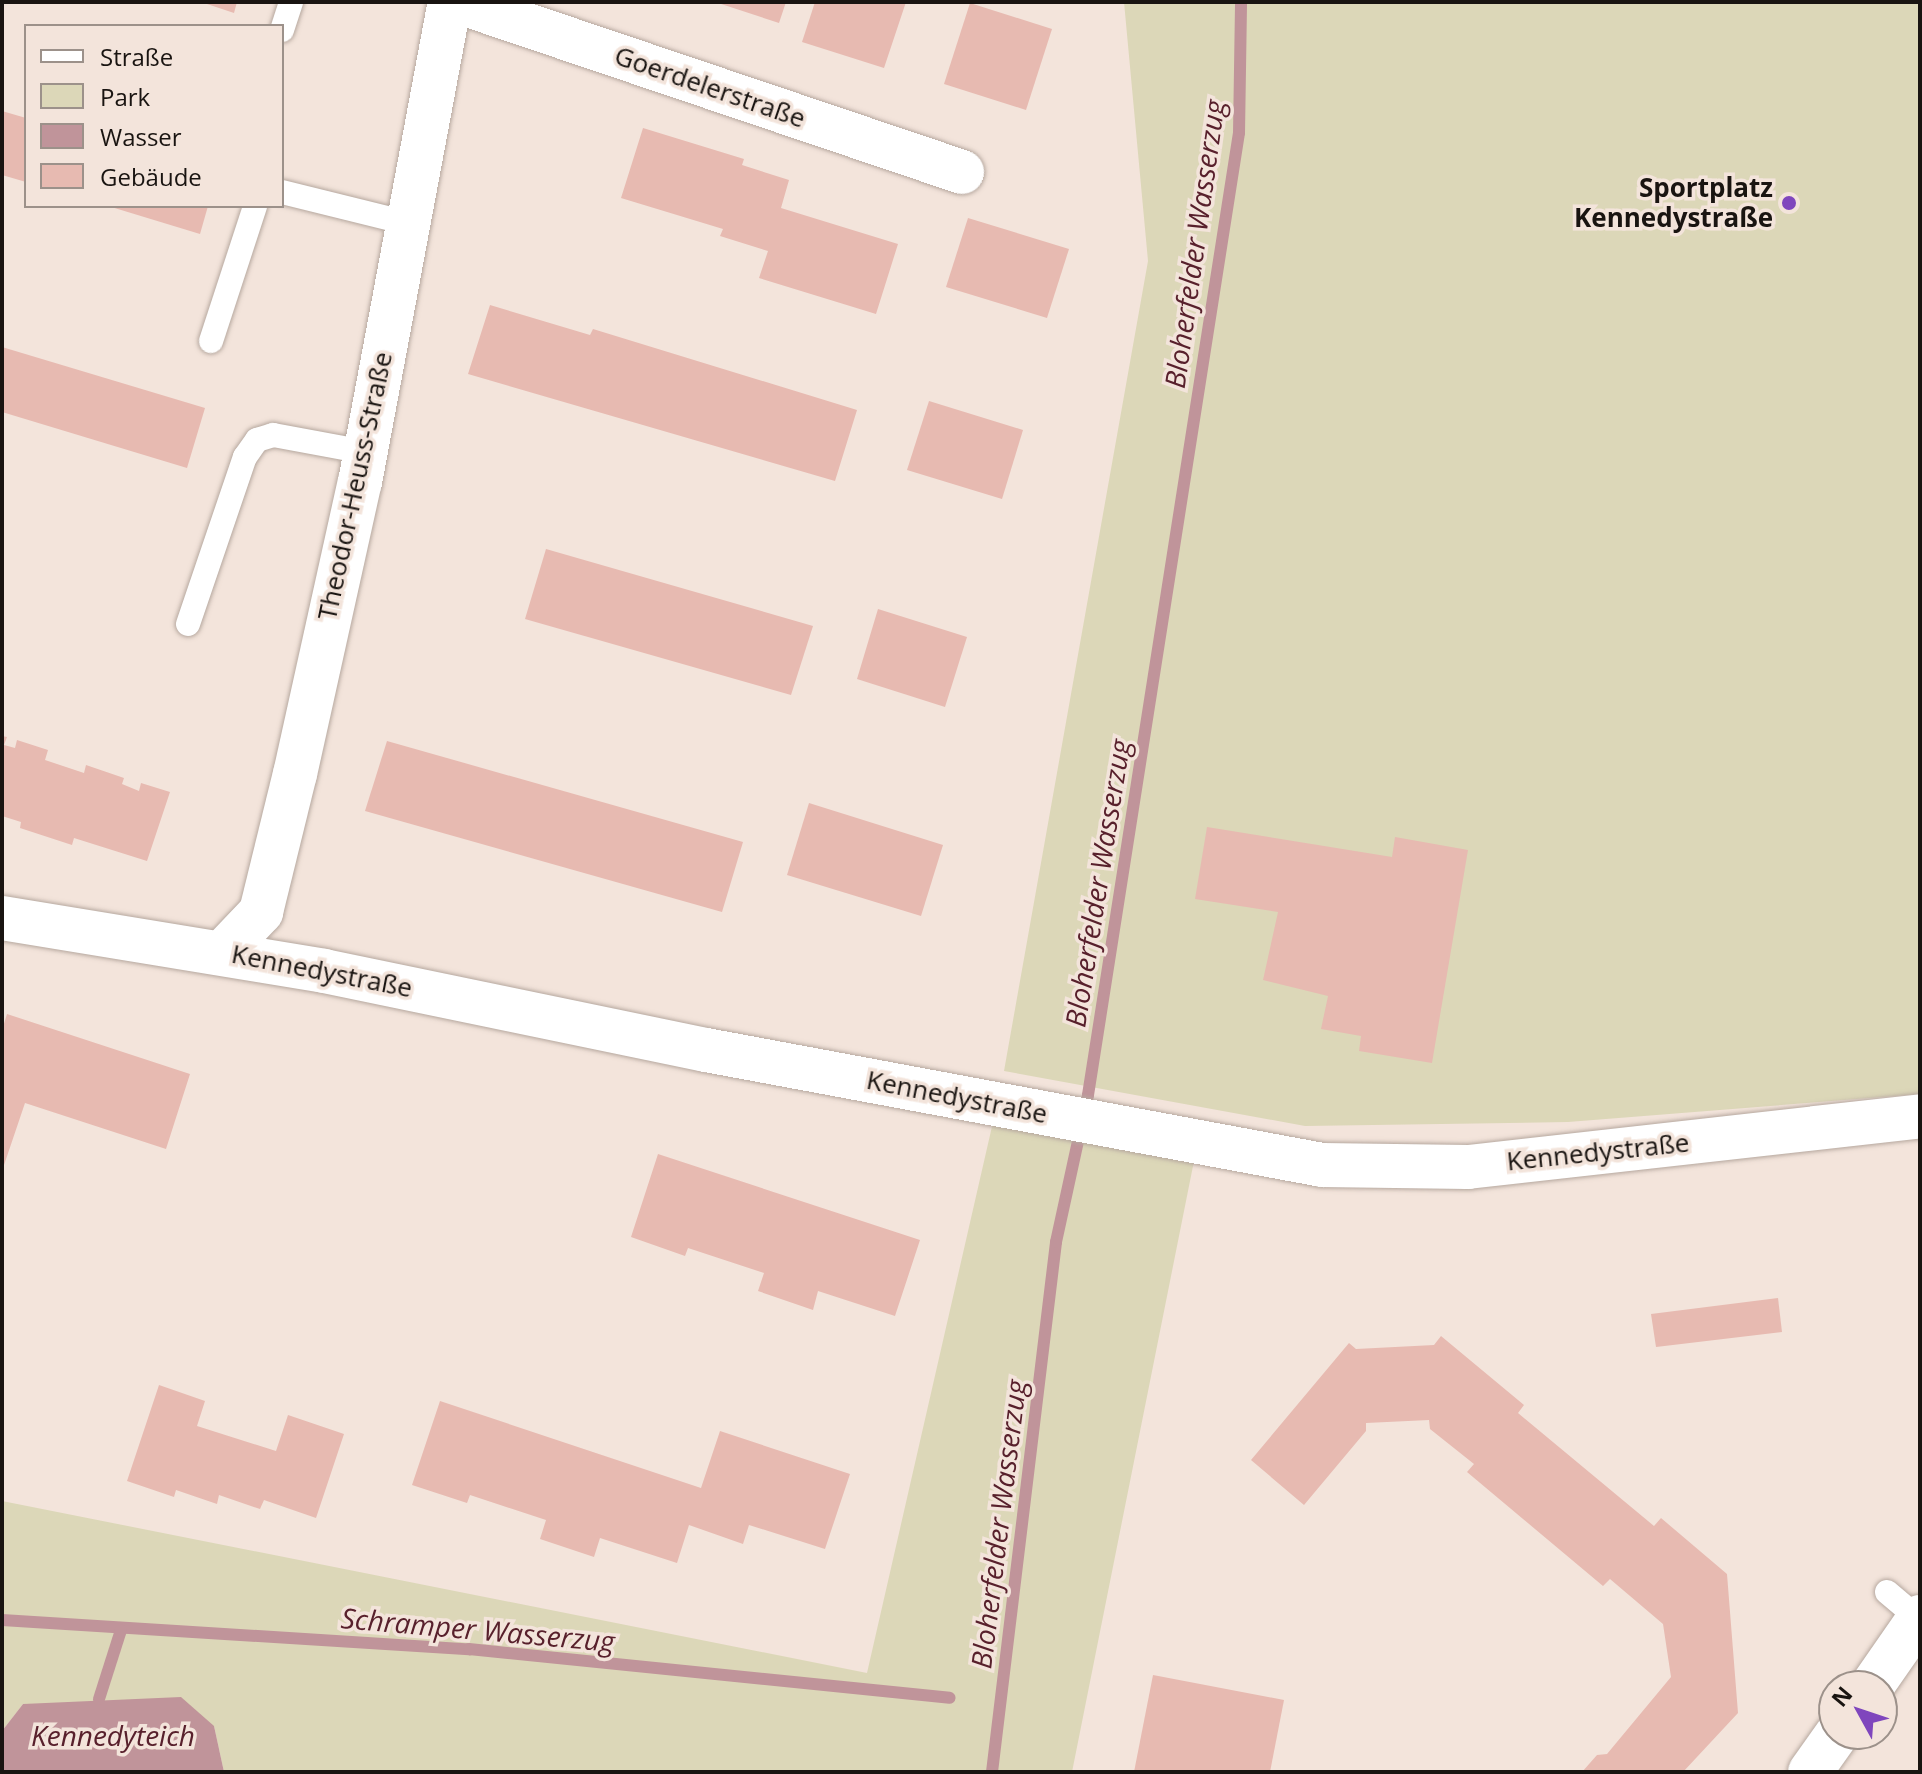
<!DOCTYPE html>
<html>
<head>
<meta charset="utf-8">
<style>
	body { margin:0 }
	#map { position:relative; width:1922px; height:1774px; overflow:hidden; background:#f3e4db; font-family:"Open Sans",sans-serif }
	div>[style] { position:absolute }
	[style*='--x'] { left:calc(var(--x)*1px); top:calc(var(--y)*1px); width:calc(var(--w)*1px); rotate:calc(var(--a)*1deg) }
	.green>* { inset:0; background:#dcd7b8 }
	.water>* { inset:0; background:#c0949a }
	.stream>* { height:12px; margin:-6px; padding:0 6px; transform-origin:6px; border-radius:6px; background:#c0949a }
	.building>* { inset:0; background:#e7bab1 }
	.roads { filter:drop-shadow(0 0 2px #b6a89f) drop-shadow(0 0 2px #b6a89f) }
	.service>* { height:24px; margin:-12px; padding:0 12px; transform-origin:12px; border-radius:12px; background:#fff }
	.minor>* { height:44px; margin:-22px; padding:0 22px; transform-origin:22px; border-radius:22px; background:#fff }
	.dots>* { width:22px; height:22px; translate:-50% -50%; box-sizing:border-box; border:4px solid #f3e4db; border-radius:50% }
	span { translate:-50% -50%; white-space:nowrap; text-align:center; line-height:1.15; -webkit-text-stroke:7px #f3e4db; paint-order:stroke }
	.street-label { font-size:26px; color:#191411 }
	.poi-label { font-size:26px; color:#191411; font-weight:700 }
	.right { translate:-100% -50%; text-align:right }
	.water-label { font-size:28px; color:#58202c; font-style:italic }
	.frame { position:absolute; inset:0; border:4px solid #191411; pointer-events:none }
	.legend { position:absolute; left:24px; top:24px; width:260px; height:184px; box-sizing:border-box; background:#f3e4db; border:2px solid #9c918a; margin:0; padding:10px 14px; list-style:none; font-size:24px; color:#191411 }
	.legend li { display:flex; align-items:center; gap:16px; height:40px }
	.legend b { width:40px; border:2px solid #9c918a }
	.north { position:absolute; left:1818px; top:1670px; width:80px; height:80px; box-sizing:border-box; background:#f3e4db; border:2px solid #9c918a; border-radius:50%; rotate:310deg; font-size:22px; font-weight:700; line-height:32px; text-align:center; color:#191411 }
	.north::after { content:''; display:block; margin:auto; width:28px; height:36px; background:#7f46bd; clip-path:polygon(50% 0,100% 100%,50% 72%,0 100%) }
</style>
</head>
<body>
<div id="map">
	<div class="green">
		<div style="clip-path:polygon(1124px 2px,1920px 2px,1920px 1094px,1568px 1122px,1305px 1126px,1004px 1071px,1148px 261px)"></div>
		<div style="clip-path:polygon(993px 1122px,1195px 1156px,1072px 1772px,224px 1772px,214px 1726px,23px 1704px,2px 1731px,2px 1501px,867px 1673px)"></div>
	</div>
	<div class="water">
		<div style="clip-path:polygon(181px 1697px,214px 1726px,224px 1772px,2px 1772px,2px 1731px,23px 1704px)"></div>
	</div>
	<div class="stream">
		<div style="--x:2;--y:1620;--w:468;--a:3.6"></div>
		<div style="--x:469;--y:1649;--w:483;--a:5.8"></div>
		<div style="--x:99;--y:1699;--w:72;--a:-72.3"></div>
		<div style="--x:992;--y:1772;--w:534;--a:-83.11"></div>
		<div style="--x:1056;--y:1242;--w:150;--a:-77.7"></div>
		<div style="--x:1088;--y:1095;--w:974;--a:-81.08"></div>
		<div style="--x:1239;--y:133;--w:131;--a:-89.1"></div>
	</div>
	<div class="building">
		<div style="clip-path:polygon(201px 2px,237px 2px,234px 13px)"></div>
		<div style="clip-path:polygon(715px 2px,786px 2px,779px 23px)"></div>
		<div style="clip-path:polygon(815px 2px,906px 2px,884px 68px,802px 42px)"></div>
		<div style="clip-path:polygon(970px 3px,1052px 29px,1026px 110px,944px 84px)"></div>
		<div style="clip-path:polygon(2px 111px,26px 118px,26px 182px,2px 175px)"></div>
		<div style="clip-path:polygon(643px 128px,744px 159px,742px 165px,789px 180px,781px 208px,898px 244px,876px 314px,759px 278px,768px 251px,720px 236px,723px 229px,621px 198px)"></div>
		<div style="clip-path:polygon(108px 206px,208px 206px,200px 234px)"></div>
		<div style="clip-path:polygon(968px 218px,1069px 249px,1047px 318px,946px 287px)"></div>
		<div style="clip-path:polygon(490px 305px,590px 335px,593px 329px,857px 410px,835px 481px,468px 374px)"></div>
		<div style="clip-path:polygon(2px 347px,205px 408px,187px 468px,2px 412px)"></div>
		<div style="clip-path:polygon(929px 401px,1023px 430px,1002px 499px,907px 470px)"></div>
		<div style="clip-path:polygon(546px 549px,813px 626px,791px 695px,525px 619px)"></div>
		<div style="clip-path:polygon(878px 609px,967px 637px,945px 707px,857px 679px)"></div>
		<div style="clip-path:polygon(2px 736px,7px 737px,4px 745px,15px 748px,17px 740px,48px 750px,45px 760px,84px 773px,86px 765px,124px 778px,122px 784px,139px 791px,141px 783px,170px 792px,147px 861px,74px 838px,72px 845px,20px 828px,21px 822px,2px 816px)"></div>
		<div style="clip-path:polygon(387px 741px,743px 842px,722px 912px,365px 811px)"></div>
		<div style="clip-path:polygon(809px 803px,943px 845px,921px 916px,787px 875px)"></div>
		<div style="clip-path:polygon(1207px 827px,1392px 857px,1395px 837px,1468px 850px,1432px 1063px,1359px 1051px,1361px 1036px,1321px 1029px,1328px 996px,1263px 980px,1278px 912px,1195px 899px)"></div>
		<div style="clip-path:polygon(7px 1014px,190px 1074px,166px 1149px,25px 1103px,2px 1171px,2px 1030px)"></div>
		<div style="clip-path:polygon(658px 1154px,920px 1240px,895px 1316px,818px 1291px,813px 1310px,758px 1291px,764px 1273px,688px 1248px,685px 1256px,631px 1237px)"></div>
		<div style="clip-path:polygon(1778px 1298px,1782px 1332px,1656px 1347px,1651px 1314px)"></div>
		<div style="clip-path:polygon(1441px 1336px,1524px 1405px,1518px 1413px,1654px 1526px,1661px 1518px,1727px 1574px,1738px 1713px,1683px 1772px,1582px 1772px,1597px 1755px,1607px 1754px,1671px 1677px,1663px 1624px,1610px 1579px,1603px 1586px,1467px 1472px,1474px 1464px,1430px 1429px,1429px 1420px,1366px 1423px,1366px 1431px,1304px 1505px,1251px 1460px,1349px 1343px,1356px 1349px,1434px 1345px)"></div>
		<div style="clip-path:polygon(159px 1385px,205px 1401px,197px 1426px,276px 1451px,288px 1415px,344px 1434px,316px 1518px,264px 1500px,260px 1509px,219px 1495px,217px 1504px,176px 1490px,174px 1497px,127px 1481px)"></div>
		<div style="clip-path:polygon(440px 1401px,701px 1488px,720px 1431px,850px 1474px,825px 1549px,749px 1525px,743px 1544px,689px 1525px,677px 1563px,600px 1538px,594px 1557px,540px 1539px,546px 1520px,470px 1495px,467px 1503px,412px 1485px)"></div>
		<div style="clip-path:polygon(1153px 1675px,1284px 1700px,1270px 1772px,1134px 1772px)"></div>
	</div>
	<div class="roads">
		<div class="service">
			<div style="--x:282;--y:30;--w:29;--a:-72"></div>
			<div style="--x:282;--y:192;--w:129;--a:13.9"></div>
			<div style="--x:211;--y:341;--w:142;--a:-71.9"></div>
			<div style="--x:188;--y:624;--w:176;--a:-71.2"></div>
			<div style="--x:245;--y:457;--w:21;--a:-55"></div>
			<div style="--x:257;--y:440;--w:17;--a:-17"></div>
			<div style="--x:273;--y:435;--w:94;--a:10.5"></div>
			<div style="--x:1887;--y:1592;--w:42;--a:40.2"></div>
		</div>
		<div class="minor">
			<div style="--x:459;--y:2;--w:531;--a:18.67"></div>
			<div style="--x:2;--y:918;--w:326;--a:9.3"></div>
			<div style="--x:324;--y:971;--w:390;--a:11.7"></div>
			<div style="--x:706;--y:1050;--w:627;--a:10.57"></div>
			<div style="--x:1322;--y:1165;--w:146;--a:0.8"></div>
			<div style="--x:1468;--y:1167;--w:455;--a:-6.4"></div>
			<div style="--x:222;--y:953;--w:57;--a:-46.4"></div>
			<div style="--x:261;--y:912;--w:142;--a:-76.2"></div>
			<div style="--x:295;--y:774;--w:299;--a:-77.5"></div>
			<div style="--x:360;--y:482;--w:488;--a:-79.4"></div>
			<div style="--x:1872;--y:1686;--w:84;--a:-55.2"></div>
			<div style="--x:1810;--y:1772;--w:47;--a:-54.6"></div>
		</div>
	</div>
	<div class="dots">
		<div style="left:1789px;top:203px;background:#7f46bd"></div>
	</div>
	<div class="street-label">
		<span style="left:710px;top:87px;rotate:19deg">Goerdelerstraße</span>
		<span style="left:355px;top:486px;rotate:-78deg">Theodor-Heuss-Straße</span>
		<span style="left:322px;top:971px;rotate:11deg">Kennedystraße</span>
		<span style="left:957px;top:1097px;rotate:11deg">Kennedystraße</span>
		<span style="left:1598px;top:1152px;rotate:-6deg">Kennedystraße</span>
	</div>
	<div class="poi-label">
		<span class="right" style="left:1773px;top:203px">Sportplatz<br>Kennedystraße</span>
	</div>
	<div class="water-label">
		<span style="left:1194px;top:244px;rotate:-82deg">Bloherfelder Wasserzug</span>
		<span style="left:1097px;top:883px;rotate:-81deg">Bloherfelder Wasserzug</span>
		<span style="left:998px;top:1524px;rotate:-83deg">Bloherfelder Wasserzug</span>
		<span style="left:478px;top:1629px;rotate:5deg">Schramper Wasserzug</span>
		<span style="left:113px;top:1735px">Kennedyteich</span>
	</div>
	<div class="frame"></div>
	<ul class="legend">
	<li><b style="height:10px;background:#fff"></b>Straße</li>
	<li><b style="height:22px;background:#dcd7b8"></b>Park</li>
	<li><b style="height:22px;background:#c0949a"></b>Wasser</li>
	<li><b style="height:22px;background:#e7bab1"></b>Gebäude</li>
	</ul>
	<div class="north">N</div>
</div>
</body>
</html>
